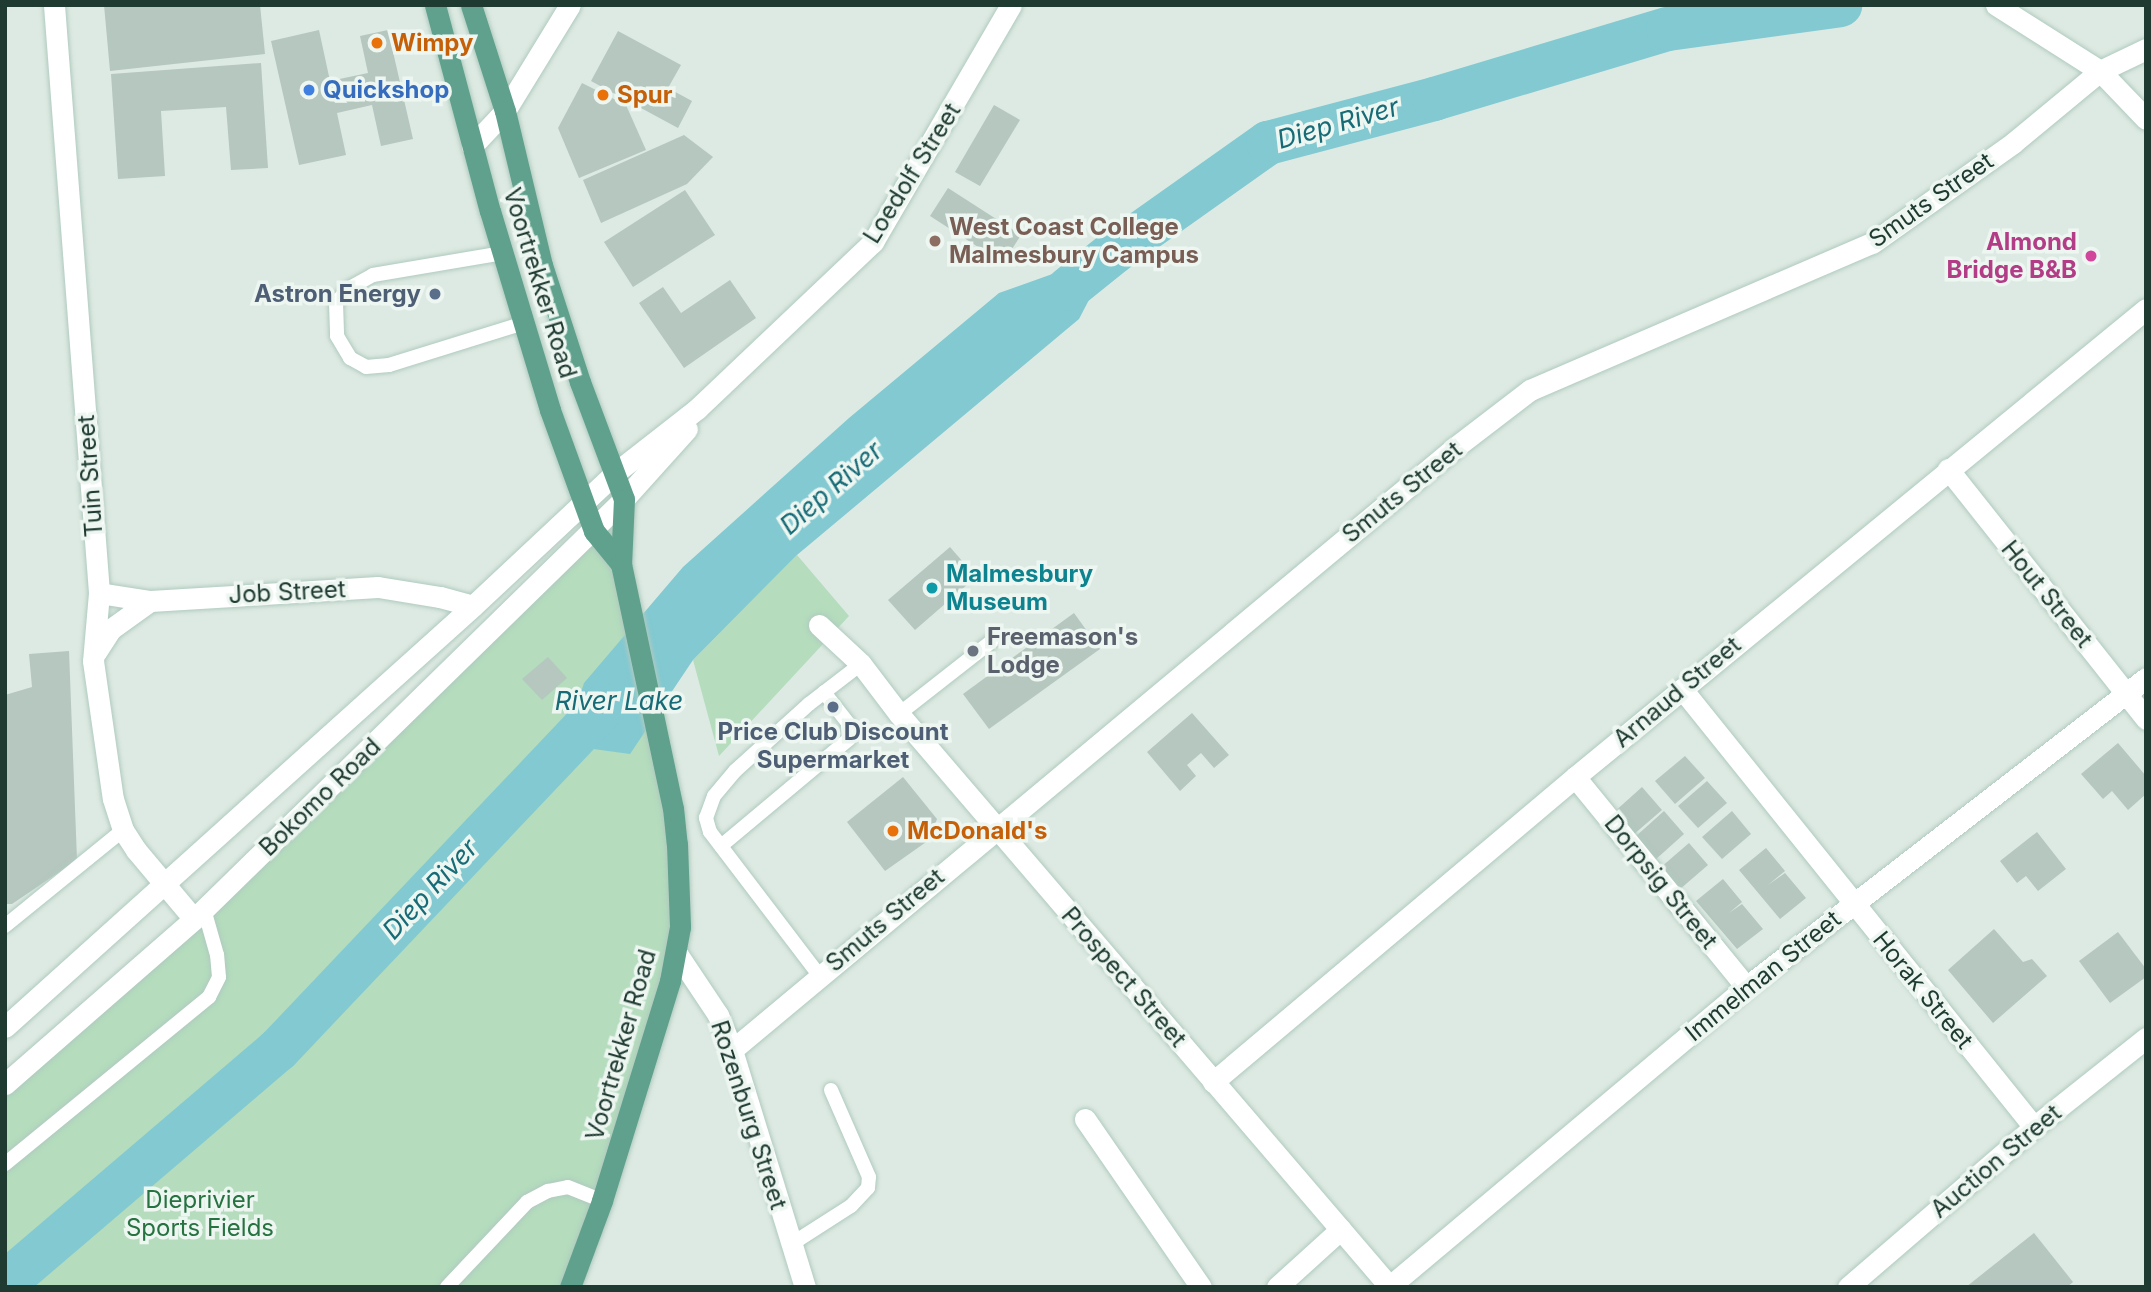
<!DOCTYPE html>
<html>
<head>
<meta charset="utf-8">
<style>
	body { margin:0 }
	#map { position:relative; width:2151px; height:1292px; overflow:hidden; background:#ddeae3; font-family:Inter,sans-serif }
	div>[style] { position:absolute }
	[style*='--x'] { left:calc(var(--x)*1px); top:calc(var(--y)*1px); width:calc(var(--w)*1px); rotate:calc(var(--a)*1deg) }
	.green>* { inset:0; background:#b4dcbd }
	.water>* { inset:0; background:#82c9d2 }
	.river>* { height:44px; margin:-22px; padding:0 22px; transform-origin:22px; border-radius:22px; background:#82c9d2 }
	.building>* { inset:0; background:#b5c7bf }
	.roads { filter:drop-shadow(0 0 2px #b0cabf) drop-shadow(0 0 2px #b0cabf) }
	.lane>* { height:14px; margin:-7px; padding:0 7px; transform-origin:7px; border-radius:7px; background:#fff }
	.street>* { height:21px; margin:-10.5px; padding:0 10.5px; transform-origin:10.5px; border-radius:10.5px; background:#fff }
	.secondary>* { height:21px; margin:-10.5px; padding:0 10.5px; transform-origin:10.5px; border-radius:10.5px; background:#fff }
	.primary>* { height:21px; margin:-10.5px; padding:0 10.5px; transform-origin:10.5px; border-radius:10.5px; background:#5fa18d }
	.dots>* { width:19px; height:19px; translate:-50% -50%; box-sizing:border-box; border:4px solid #edf6f1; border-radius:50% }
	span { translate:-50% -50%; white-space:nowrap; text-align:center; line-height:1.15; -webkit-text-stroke:7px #edf6f1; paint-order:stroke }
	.food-label { font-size:24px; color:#c56008; font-weight:700 }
	.left { translate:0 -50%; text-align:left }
	.shop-label { font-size:24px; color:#366cbe; font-weight:700 }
	.street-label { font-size:24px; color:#1e3a31 }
	.education-label { font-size:24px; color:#785e54; font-weight:700 }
	.hotel-label { font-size:24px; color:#b23c85; font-weight:700 }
	.right { translate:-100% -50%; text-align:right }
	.service-label { font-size:24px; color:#4e5e75; font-weight:700 }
	.culture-label { font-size:24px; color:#0d838f; font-weight:700 }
	.worship-label { font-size:24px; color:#5b616d; font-weight:700 }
	.park-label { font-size:24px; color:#277241 }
	.water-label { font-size:26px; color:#176b77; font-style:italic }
	.frame { position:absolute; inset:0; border:7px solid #1e3a31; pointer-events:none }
</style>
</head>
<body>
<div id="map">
	<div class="green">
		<div style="clip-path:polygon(594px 531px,621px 564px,645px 673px,680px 927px,570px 1287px,5px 1287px,5px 1084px)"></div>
		<div style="clip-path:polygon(797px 555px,849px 616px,719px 756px,693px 660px)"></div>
	</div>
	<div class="water">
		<div style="clip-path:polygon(1114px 252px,1079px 319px,797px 555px,693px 660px,630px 754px,564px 745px,584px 683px,683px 567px,849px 418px,999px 293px)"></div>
	</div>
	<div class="river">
		<div style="--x:1068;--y:289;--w:59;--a:-38.8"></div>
		<div style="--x:1114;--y:252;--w:189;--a:-35.3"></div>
		<div style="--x:1268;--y:143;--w:172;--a:-14.8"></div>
		<div style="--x:1434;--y:99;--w:244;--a:-16.7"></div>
		<div style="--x:1668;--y:29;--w:174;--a:-7.9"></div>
		<div style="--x:5;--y:1283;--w:359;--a:-40.5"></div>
		<div style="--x:278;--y:1050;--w:475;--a:-46.5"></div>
	</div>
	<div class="building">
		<div style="clip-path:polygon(104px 5px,260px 5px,265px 54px,110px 71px)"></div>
		<div style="clip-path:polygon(319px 30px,330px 81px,368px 73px,360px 36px,388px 30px,413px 139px,381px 146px,372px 105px,337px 113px,346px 155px,299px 165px,271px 41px)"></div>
		<div style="clip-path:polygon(618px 31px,681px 65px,668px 88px,692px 101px,678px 128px,591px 81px)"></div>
		<div style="clip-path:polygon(261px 63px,268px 168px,231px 170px,226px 107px,161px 111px,165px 176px,118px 179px,111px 74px)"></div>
		<div style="clip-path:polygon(582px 83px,626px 105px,646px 150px,579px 178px,558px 128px)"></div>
		<div style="clip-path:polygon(994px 105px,1020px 120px,980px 186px,955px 172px)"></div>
		<div style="clip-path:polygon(684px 135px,713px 157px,687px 184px,601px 223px,583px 180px)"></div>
		<div style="clip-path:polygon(948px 188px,1021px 235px,1003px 263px,930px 216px)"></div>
		<div style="clip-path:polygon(685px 190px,715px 235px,633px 287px,604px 242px)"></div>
		<div style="clip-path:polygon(730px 280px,756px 318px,684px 368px,639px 303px,663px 287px,681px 313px)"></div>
		<div style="clip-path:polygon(950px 547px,976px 577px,915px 630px,888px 600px)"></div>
		<div style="clip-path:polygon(1074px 613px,1100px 649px,989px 729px,963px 694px)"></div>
		<div style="clip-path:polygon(69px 651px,77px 860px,12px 904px,5px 904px,5px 695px,32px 687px,29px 654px)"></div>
		<div style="clip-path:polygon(548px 657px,567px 678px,542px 700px,522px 679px)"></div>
		<div style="clip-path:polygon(1192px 713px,1229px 755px,1214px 768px,1201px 753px,1187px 765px,1196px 776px,1180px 791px,1147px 752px)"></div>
		<div style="clip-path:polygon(2118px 743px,2146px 776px,2146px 794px,2128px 810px,2112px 791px,2103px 799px,2081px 774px)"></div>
		<div style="clip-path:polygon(1685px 756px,1705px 778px,1675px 804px,1655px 781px)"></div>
		<div style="clip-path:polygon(903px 777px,937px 819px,929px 840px,885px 871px,847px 822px)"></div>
		<div style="clip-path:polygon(1707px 781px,1727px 803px,1698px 828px,1678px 806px)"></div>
		<div style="clip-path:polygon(1642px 787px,1662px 810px,1633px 835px,1613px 813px)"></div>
		<div style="clip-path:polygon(1664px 811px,1684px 834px,1655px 860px,1635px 837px)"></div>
		<div style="clip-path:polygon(1732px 811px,1751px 834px,1722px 859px,1702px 837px)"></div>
		<div style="clip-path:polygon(2037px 832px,2066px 869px,2038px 891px,2026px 876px,2017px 883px,2000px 861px)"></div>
		<div style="clip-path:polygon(1689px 843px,1708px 865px,1679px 890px,1660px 868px)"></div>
		<div style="clip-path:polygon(1766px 848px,1785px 871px,1768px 885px,1785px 873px,1806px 898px,1780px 919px,1739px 870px)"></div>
		<div style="clip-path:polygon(1723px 879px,1742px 902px,1729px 913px,1742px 904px,1763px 929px,1737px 949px,1696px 901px)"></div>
		<div style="clip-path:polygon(1994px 929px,2023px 962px,2032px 959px,2047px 976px,1993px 1023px,1948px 970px)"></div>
		<div style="clip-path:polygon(2118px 932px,2146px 969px,2146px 977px,2110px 1003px,2079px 961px)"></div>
		<div style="clip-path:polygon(2034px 1233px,2073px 1282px,2067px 1287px,1966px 1287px)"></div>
	</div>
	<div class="roads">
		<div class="lane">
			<div style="--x:503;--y:253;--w:132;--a:170.4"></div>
			<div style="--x:373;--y:275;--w:29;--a:151"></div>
			<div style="--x:348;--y:289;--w:18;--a:131"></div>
			<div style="--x:336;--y:303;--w:33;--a:88"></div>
			<div style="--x:337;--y:336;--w:26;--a:59"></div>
			<div style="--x:350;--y:358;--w:18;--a:29"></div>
			<div style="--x:366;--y:367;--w:23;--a:-5"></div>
			<div style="--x:389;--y:365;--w:141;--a:-17.3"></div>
			<div style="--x:899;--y:714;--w:118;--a:-38.1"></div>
			<div style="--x:721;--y:846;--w:167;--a:-39.9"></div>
			<div style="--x:849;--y:739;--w:16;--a:-94"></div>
			<div style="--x:848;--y:723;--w:39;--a:-128"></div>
			<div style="--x:5;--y:926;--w:152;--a:-39.1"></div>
			<div style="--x:819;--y:975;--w:180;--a:-127.3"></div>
			<div style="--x:710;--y:832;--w:15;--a:-106"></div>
			<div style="--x:706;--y:818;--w:23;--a:-70"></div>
			<div style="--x:714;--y:796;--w:33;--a:-50"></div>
			<div style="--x:735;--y:771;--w:100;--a:-42.2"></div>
			<div style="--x:809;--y:704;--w:66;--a:-37.6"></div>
			<div style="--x:5;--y:1164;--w:264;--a:-39.3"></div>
			<div style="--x:209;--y:997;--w:22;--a:-63"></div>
			<div style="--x:219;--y:977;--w:22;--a:-95"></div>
			<div style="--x:217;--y:955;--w:48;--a:-105.8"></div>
			<div style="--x:790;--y:1245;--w:72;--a:-32.6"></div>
			<div style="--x:851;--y:1206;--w:25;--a:-47"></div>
			<div style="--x:868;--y:1188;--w:11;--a:-85"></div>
			<div style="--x:869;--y:1177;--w:95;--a:-113.6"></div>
			<div style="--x:447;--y:1287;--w:117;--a:-46.7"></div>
			<div style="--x:527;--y:1202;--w:24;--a:-28"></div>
			<div style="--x:548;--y:1191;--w:20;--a:-11"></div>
			<div style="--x:568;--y:1187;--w:37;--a:22"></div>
		</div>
		<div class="street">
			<div style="--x:54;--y:5;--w:590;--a:85.62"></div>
			<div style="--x:99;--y:593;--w:68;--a:95"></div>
			<div style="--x:93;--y:661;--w:139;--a:81.8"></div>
			<div style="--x:113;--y:799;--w:33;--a:72"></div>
			<div style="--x:123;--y:830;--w:24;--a:57"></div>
			<div style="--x:136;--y:850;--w:90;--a:50"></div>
			<div style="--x:1996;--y:5;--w:123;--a:32.4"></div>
			<div style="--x:2100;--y:71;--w:66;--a:46.2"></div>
			<div style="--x:472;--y:146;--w:48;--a:-46.7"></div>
			<div style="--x:505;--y:111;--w:124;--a:-58.5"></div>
			<div style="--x:1948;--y:469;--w:319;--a:51.6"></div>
			<div style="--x:615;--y:473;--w:104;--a:-38"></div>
			<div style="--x:697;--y:409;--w:243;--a:-43.5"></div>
			<div style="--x:873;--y:242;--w:274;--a:-59.8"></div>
			<div style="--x:624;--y:499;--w:94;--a:-48"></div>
			<div style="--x:99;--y:593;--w:52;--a:8.9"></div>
			<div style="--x:150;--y:601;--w:228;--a:-3.5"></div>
			<div style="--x:378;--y:587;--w:63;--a:9.2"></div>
			<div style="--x:440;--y:597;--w:34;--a:15"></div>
			<div style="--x:819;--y:625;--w:57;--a:42.9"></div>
			<div style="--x:861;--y:664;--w:63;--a:52.8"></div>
			<div style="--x:899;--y:714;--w:755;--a:49.41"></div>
			<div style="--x:96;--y:652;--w:27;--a:-57"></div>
			<div style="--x:111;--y:629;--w:48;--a:-35.7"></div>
			<div style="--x:1682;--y:689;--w:562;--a:51.21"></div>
			<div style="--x:1575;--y:777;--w:271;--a:50.8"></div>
			<div style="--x:676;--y:952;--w:76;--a:56.3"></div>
			<div style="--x:718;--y:1015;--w:38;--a:68"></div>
			<div style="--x:732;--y:1050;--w:248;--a:72.9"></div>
			<div style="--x:732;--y:1050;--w:939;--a:-39.81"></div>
			<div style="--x:1453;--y:449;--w:97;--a:-37.5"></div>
			<div style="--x:1530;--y:390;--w:372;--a:-23.3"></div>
			<div style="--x:1872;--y:243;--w:173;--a:-35.3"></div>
			<div style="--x:2013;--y:143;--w:113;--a:-39.6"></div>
			<div style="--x:2100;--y:71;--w:51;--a:-25.6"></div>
			<div style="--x:1213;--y:1082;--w:473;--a:-40.1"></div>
			<div style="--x:1575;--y:777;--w:738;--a:-39.34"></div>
			<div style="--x:1085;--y:1119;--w:204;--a:55.4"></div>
			<div style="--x:1390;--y:1286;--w:465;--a:-40"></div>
			<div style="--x:1746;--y:987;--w:505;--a:-37.69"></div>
			<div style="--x:1277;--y:1287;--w:86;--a:-42.2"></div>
			<div style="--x:1848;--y:1287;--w:245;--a:-40.7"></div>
			<div style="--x:2034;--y:1127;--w:143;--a:-38.5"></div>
		</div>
		<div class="secondary">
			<div style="--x:5;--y:1027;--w:629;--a:-41.97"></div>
			<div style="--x:473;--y:606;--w:195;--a:-43.1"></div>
			<div style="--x:5;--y:1084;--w:251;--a:-41.1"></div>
			<div style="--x:194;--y:919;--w:601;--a:-44.33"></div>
		</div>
		<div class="primary">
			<div style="--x:435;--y:5;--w:213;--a:75.1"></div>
			<div style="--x:490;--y:211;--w:208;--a:73.2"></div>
			<div style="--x:550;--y:410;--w:129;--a:70"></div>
			<div style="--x:594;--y:531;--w:43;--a:50.7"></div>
			<div style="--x:471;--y:5;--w:111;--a:72.2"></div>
			<div style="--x:505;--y:111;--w:158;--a:76.5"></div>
			<div style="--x:542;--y:265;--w:123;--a:72"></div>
			<div style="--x:580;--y:382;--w:125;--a:69.4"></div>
			<div style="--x:624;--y:499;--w:65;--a:92.6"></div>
			<div style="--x:621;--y:564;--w:249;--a:78"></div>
			<div style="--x:673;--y:808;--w:36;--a:84"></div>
			<div style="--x:677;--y:844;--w:83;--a:87.9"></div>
			<div style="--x:680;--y:927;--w:55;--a:100.5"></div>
			<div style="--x:670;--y:981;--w:230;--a:107.2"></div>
			<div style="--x:602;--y:1201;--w:92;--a:110.4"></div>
		</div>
	</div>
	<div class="dots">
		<div style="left:377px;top:43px;background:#e8710a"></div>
		<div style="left:309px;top:90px;background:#3f7fe0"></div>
		<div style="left:603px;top:95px;background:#e8710a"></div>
		<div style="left:935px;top:241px;background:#8d6e63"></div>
		<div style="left:2091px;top:256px;background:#d1479c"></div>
		<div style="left:435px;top:294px;background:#5c6f8a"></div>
		<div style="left:932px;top:588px;background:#0f9aa8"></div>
		<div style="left:973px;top:651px;background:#6b7280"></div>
		<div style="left:833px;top:707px;background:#5c6f8a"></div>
		<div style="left:893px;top:831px;background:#e8710a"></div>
	</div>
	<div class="food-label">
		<span class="left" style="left:391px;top:43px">Wimpy</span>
		<span class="left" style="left:617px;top:95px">Spur</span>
		<span class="left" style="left:907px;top:831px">McDonald's</span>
	</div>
	<div class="shop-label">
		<span class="left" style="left:323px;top:90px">Quickshop</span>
	</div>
	<div class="street-label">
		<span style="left:912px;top:173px;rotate:-58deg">Loedolf Street</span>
		<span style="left:1931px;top:200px;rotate:-35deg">Smuts Street</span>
		<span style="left:540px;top:283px;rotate:73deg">Voortrekker Road</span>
		<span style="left:90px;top:476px;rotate:-94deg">Tuin Street</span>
		<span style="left:1402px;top:492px;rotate:-39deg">Smuts Street</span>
		<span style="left:287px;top:592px;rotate:-3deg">Job Street</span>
		<span style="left:2047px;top:594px;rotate:51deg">Hout Street</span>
		<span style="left:1677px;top:692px;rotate:-40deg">Arnaud Street</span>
		<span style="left:320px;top:797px;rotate:-44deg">Bokomo Road</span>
		<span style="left:1661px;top:882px;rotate:51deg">Dorpsig Street</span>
		<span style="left:885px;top:920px;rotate:-40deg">Smuts Street</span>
		<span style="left:1763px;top:976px;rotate:-39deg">Immelman Street</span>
		<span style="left:1124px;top:977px;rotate:49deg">Prospect Street</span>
		<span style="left:1923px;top:990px;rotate:51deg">Horak Street</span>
		<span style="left:621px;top:1045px;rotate:-74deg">Voortrekker Road</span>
		<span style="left:749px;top:1115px;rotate:72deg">Rozenburg Street</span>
		<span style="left:1996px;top:1161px;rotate:-40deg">Auction Street</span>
	</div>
	<div class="education-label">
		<span class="left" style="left:949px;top:241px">West Coast College<br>Malmesbury Campus</span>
	</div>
	<div class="hotel-label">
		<span class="right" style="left:2077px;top:256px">Almond<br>Bridge B&amp;B</span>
	</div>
	<div class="service-label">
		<span class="right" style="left:421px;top:294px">Astron Energy</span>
		<span style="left:833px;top:746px">Price Club Discount<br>Supermarket</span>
	</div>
	<div class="culture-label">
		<span class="left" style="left:946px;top:588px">Malmesbury<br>Museum</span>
	</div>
	<div class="worship-label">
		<span class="left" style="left:987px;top:651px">Freemason's<br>Lodge</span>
	</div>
	<div class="park-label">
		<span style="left:200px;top:1214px">Dieprivier<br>Sports Fields</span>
	</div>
	<div class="water-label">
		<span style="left:1338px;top:123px;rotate:-16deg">Diep River</span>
		<span style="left:831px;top:488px;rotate:-41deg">Diep River</span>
		<span style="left:619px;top:701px">River Lake</span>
		<span style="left:430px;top:889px;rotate:-47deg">Diep River</span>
	</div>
	<div class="frame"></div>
</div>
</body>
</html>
